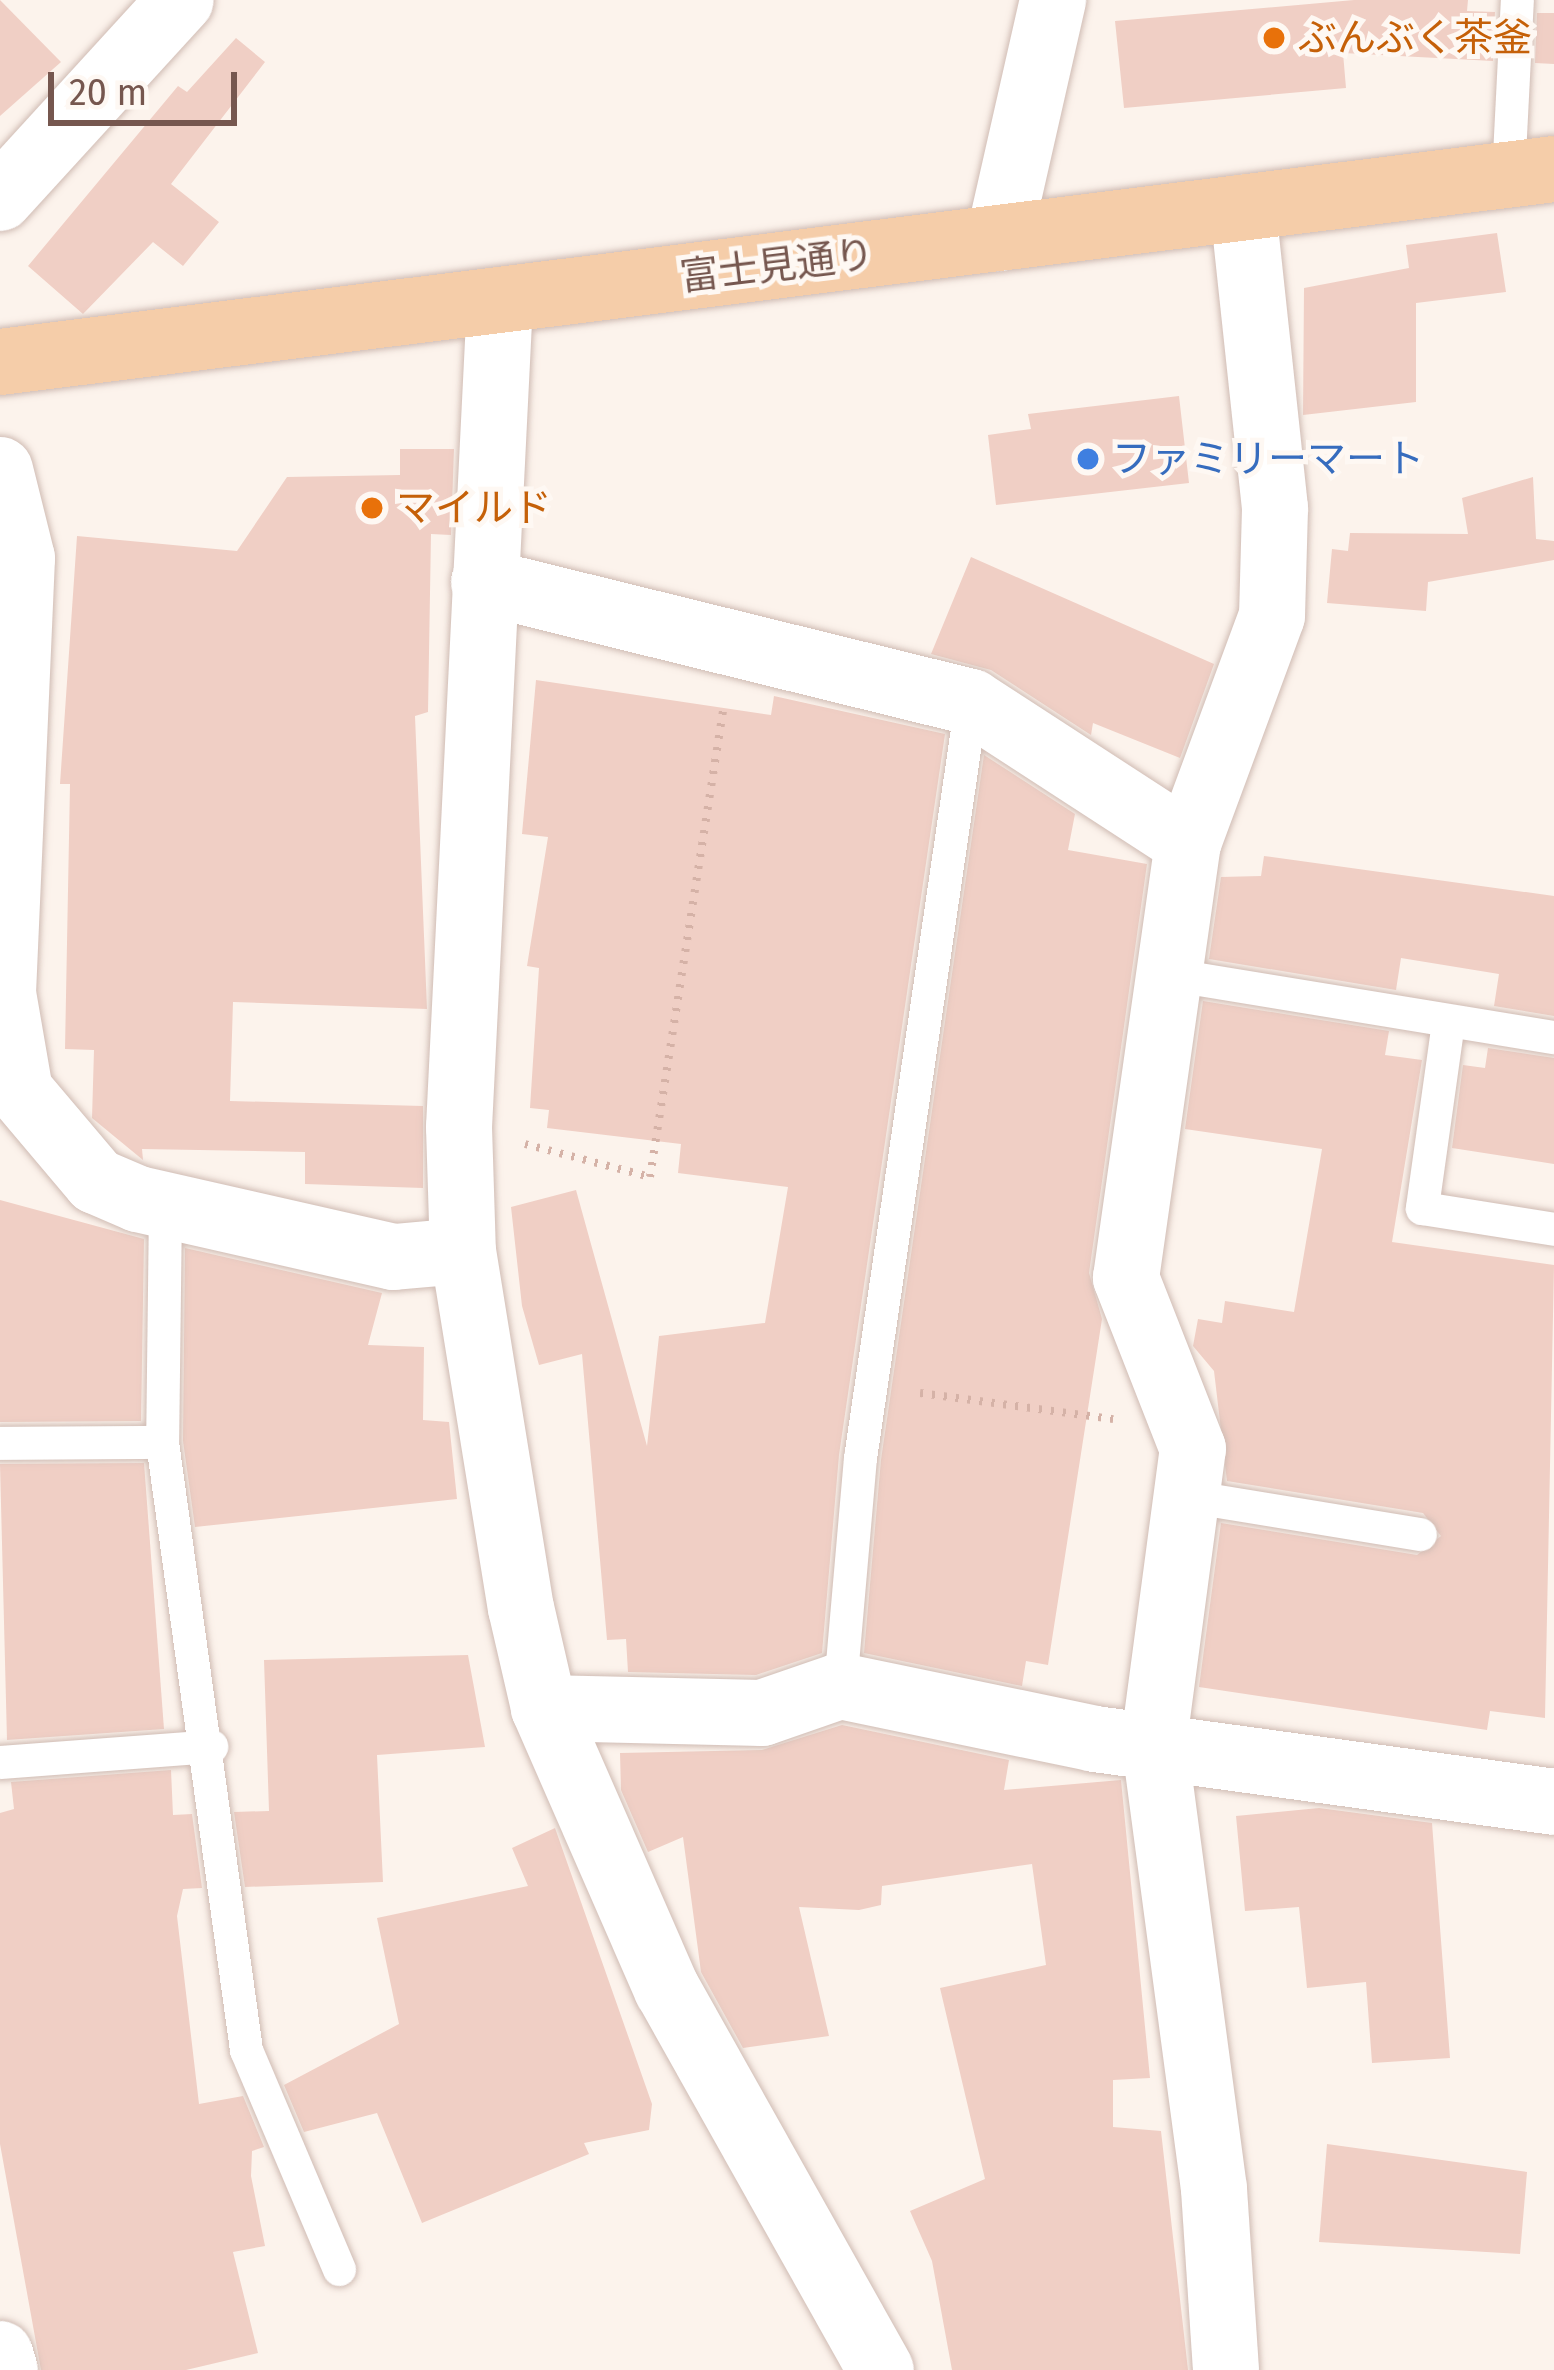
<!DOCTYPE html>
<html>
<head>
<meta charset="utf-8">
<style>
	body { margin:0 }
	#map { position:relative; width:1554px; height:2370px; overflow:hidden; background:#fcf3ec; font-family:"Fira Sans","Noto Sans JP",sans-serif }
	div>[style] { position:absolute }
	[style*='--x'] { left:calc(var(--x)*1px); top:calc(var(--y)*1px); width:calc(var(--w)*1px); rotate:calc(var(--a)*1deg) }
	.building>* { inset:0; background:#f0cfc5 }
	.path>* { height:8px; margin-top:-4px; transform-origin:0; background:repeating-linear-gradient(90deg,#d5b2a7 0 3px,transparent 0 12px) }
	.roads { filter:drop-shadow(0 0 3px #d0bcb4) drop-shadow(0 0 3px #d0bcb4) }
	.service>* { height:33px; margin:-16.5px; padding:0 16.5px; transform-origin:16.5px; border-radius:16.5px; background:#fff }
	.minor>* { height:66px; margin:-33px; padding:0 33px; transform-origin:33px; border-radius:33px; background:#fff }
	.tertiary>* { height:66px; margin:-33px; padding:0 33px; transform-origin:33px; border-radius:33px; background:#fff }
	.primary>* { height:66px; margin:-33px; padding:0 33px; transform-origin:33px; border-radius:33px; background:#f5cda9 }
	.dots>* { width:33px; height:33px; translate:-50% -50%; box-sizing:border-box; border:6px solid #fef8f3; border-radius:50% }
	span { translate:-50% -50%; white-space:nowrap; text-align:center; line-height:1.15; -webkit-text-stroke:10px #fef8f3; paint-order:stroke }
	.food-label { font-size:39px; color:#c56008 }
	.left { translate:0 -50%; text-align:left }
	.street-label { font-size:39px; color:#76574f }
	.shop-label { font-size:39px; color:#366cbe }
	.scale { position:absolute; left:48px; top:72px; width:189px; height:54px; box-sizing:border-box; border:6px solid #76574f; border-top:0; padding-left:15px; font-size:36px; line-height:42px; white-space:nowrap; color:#76574f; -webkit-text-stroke:9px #fef8f3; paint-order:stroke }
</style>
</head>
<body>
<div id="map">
	<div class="building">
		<div style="clip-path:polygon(0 0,61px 62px,0 116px)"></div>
		<div style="clip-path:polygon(1354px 0,1468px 0,1467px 11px,1495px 12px,1493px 61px,1343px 53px,1346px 88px,1124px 108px,1115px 21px)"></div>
		<div style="clip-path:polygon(1537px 13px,1554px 13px,1554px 64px,1535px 63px)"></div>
		<div style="clip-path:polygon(236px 38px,265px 62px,171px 184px,219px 222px,183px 266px,153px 242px,83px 314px,28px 266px,178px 86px,187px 92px)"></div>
		<div style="clip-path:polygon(1497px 233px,1506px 292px,1416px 303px,1416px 402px,1303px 415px,1304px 288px,1409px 268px,1406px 245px)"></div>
		<div style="clip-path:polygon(1179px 396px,1189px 483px,996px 505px,988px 435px,1031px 429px,1028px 414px)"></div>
		<div style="clip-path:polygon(400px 449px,454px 449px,451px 535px,431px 534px,428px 712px,415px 716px,427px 1009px,233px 1002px,230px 1101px,423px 1106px,423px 1188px,305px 1184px,305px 1152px,142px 1149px,143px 1160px,92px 1118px,94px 1050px,65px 1049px,70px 784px,60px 784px,77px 536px,237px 551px,287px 477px,400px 475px)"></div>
		<div style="clip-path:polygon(1533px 477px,1536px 539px,1554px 541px,1554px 560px,1428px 582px,1426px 611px,1327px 603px,1332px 549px,1348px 551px,1350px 533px,1468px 534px,1462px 498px)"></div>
		<div style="clip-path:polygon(971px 557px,1214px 664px,1180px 758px,1093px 723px,1091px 735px,991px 670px,931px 654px)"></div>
		<div style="clip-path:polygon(536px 680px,771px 715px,774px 696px,945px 734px,839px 1455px,822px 1653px,756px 1675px,628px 1672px,626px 1639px,607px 1640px,582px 1354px,539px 1365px,522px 1306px,511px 1207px,576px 1190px,647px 1446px,659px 1336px,765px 1323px,788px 1187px,678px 1173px,681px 1144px,547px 1128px,549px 1110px,530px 1108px,539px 968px,527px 966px,548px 837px,522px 834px)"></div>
		<div style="clip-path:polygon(984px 755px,1075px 814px,1068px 850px,1147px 864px,1089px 1273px,1102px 1319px,1048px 1665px,1026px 1661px,1022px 1686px,864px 1653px,881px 1460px)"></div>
		<div style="clip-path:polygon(1264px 856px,1554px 896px,1554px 1016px,1494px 1006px,1499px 974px,1401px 958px,1396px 990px,1209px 959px,1221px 877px,1261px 876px)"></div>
		<div style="clip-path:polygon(1203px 1001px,1389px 1031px,1385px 1055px,1422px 1060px,1392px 1242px,1554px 1265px,1545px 1718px,1490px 1711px,1487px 1730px,1199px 1687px,1221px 1523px,1417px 1555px,1441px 1536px,1423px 1513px,1227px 1481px,1214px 1371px,1193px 1346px,1198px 1319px,1222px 1323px,1225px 1301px,1294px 1312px,1322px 1149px,1185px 1129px)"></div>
		<div style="clip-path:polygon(1488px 1048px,1554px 1058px,1554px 1164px,1452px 1148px,1463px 1065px,1485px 1068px)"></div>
		<div style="clip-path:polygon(0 1200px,144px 1239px,141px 1421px,0 1422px)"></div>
		<div style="clip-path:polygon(185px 1248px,382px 1293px,368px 1345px,424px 1347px,423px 1420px,449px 1422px,457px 1499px,195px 1527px,183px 1441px)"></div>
		<div style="clip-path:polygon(144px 1463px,164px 1729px,7px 1740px,0 1464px)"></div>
		<div style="clip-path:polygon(468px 1655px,485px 1747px,377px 1755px,383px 1882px,245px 1887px,234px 1812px,269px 1811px,264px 1660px)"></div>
		<div style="clip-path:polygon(842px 1725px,1009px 1760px,1004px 1790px,1121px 1780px,1150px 2078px,1113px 2080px,1113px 2127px,1161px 2131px,1188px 2370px,952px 2370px,932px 2261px,910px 2211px,985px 2179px,940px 1988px,1046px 1965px,1032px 1864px,882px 1886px,881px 1905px,859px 1910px,799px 1907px,829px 2036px,743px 2048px,701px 1972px,683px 1837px,648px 1852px,621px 1790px,620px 1753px,762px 1750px)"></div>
		<div style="clip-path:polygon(171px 1770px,173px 1815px,192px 1814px,202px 1888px,183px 1889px,177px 1916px,199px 2104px,243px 2096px,264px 2147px,252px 2151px,251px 2176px,265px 2246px,233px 2252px,258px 2353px,186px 2370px,41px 2370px,0 2144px,0 1813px,14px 1809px,11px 1782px)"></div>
		<div style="clip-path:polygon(1319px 1808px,1432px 1823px,1450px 2058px,1372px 2063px,1366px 1982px,1307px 1988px,1299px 1907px,1245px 1911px,1236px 1816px)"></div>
		<div style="clip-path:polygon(555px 1828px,652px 2104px,649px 2130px,584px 2143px,589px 2154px,422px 2223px,377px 2113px,304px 2132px,284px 2085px,399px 2024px,377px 1918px,528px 1886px,512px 1848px)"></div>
		<div style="clip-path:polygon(1327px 2144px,1527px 2172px,1520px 2254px,1319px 2242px)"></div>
	</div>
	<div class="path">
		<div style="--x:525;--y:1144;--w:129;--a:14.8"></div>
		<div style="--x:650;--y:1177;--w:474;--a:-81.1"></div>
		<div style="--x:920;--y:1393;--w:195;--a:7.7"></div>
	</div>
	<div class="roads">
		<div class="service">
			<div style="--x:1508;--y:175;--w:175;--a:-87.1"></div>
			<div style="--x:1168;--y:974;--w:391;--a:9.3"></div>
			<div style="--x:1448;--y:1022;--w:188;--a:98"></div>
			<div style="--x:1422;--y:1208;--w:134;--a:9"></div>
			<div style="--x:165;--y:1207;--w:235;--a:90.7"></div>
			<div style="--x:162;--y:1442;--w:614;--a:82.13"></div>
			<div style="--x:246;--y:2050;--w:238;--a:67"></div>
			<div style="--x:0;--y:1443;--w:162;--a:-0.4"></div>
			<div style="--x:1187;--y:1496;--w:236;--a:9.3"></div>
			<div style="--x:840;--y:1686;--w:229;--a:-85"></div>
			<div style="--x:860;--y:1458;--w:764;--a:-81.65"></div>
			<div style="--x:0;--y:1762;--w:212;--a:-4.3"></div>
		</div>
		<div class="minor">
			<div style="--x:999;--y:238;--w:244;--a:-77.2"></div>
			<div style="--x:0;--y:470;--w:91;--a:76"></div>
			<div style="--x:22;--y:558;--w:435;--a:92.5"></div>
			<div style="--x:3;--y:993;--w:99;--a:80.2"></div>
			<div style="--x:20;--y:1091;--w:118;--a:49.8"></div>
			<div style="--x:96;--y:1181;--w:46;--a:23.2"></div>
			<div style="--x:138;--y:1199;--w:262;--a:12.8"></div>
			<div style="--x:394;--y:1257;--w:69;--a:-5"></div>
			<div style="--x:484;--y:582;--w:502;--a:13.84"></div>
			<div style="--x:971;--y:702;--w:259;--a:33"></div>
			<div style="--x:544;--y:1708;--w:218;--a:1.3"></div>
			<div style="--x:762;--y:1713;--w:83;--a:-19.1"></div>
			<div style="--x:840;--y:1686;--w:260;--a:11.7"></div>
			<div style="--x:1095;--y:1739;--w:463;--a:7.8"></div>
			<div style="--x:0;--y:2354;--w:17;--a:73"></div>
			<div style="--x:1226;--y:2370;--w:181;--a:-93.8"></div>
			<div style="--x:1214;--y:2189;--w:453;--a:-97.6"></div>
			<div style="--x:1154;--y:1740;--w:294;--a:-82.4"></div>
			<div style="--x:1193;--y:1449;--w:184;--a:-111.4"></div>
			<div style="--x:1126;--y:1278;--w:439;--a:-81.9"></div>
			<div style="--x:1188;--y:843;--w:242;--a:-69.7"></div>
			<div style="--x:1272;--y:616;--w:108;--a:-88.4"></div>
			<div style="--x:1275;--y:508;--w:302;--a:-96.1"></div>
		</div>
		<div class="tertiary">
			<div style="--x:0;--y:198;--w:268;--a:-47.6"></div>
			<div style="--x:500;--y:301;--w:827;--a:92.84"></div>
			<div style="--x:459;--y:1127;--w:124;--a:88.2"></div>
			<div style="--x:463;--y:1251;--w:362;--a:80.8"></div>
			<div style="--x:521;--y:1608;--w:103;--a:77"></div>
			<div style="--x:544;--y:1708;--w:307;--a:66.4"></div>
			<div style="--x:667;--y:1989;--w:437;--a:60.7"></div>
		</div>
		<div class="primary">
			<div style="--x:0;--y:362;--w:1566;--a:-7.08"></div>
		</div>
	</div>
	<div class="dots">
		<div style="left:1274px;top:38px;background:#e8710a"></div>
		<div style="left:1088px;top:459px;background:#3f7fe0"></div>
		<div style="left:372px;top:508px;background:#e8710a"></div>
	</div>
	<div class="food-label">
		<span class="left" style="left:1298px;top:38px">ぶんぶく茶釜</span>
		<span class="left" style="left:396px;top:508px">マイルド</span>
	</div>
	<div class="street-label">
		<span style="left:777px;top:266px;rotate:-7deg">富士見通り</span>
	</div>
	<div class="shop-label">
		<span class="left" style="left:1112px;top:459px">ファミリーマート</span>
	</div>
	<div class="scale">20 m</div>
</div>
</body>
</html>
